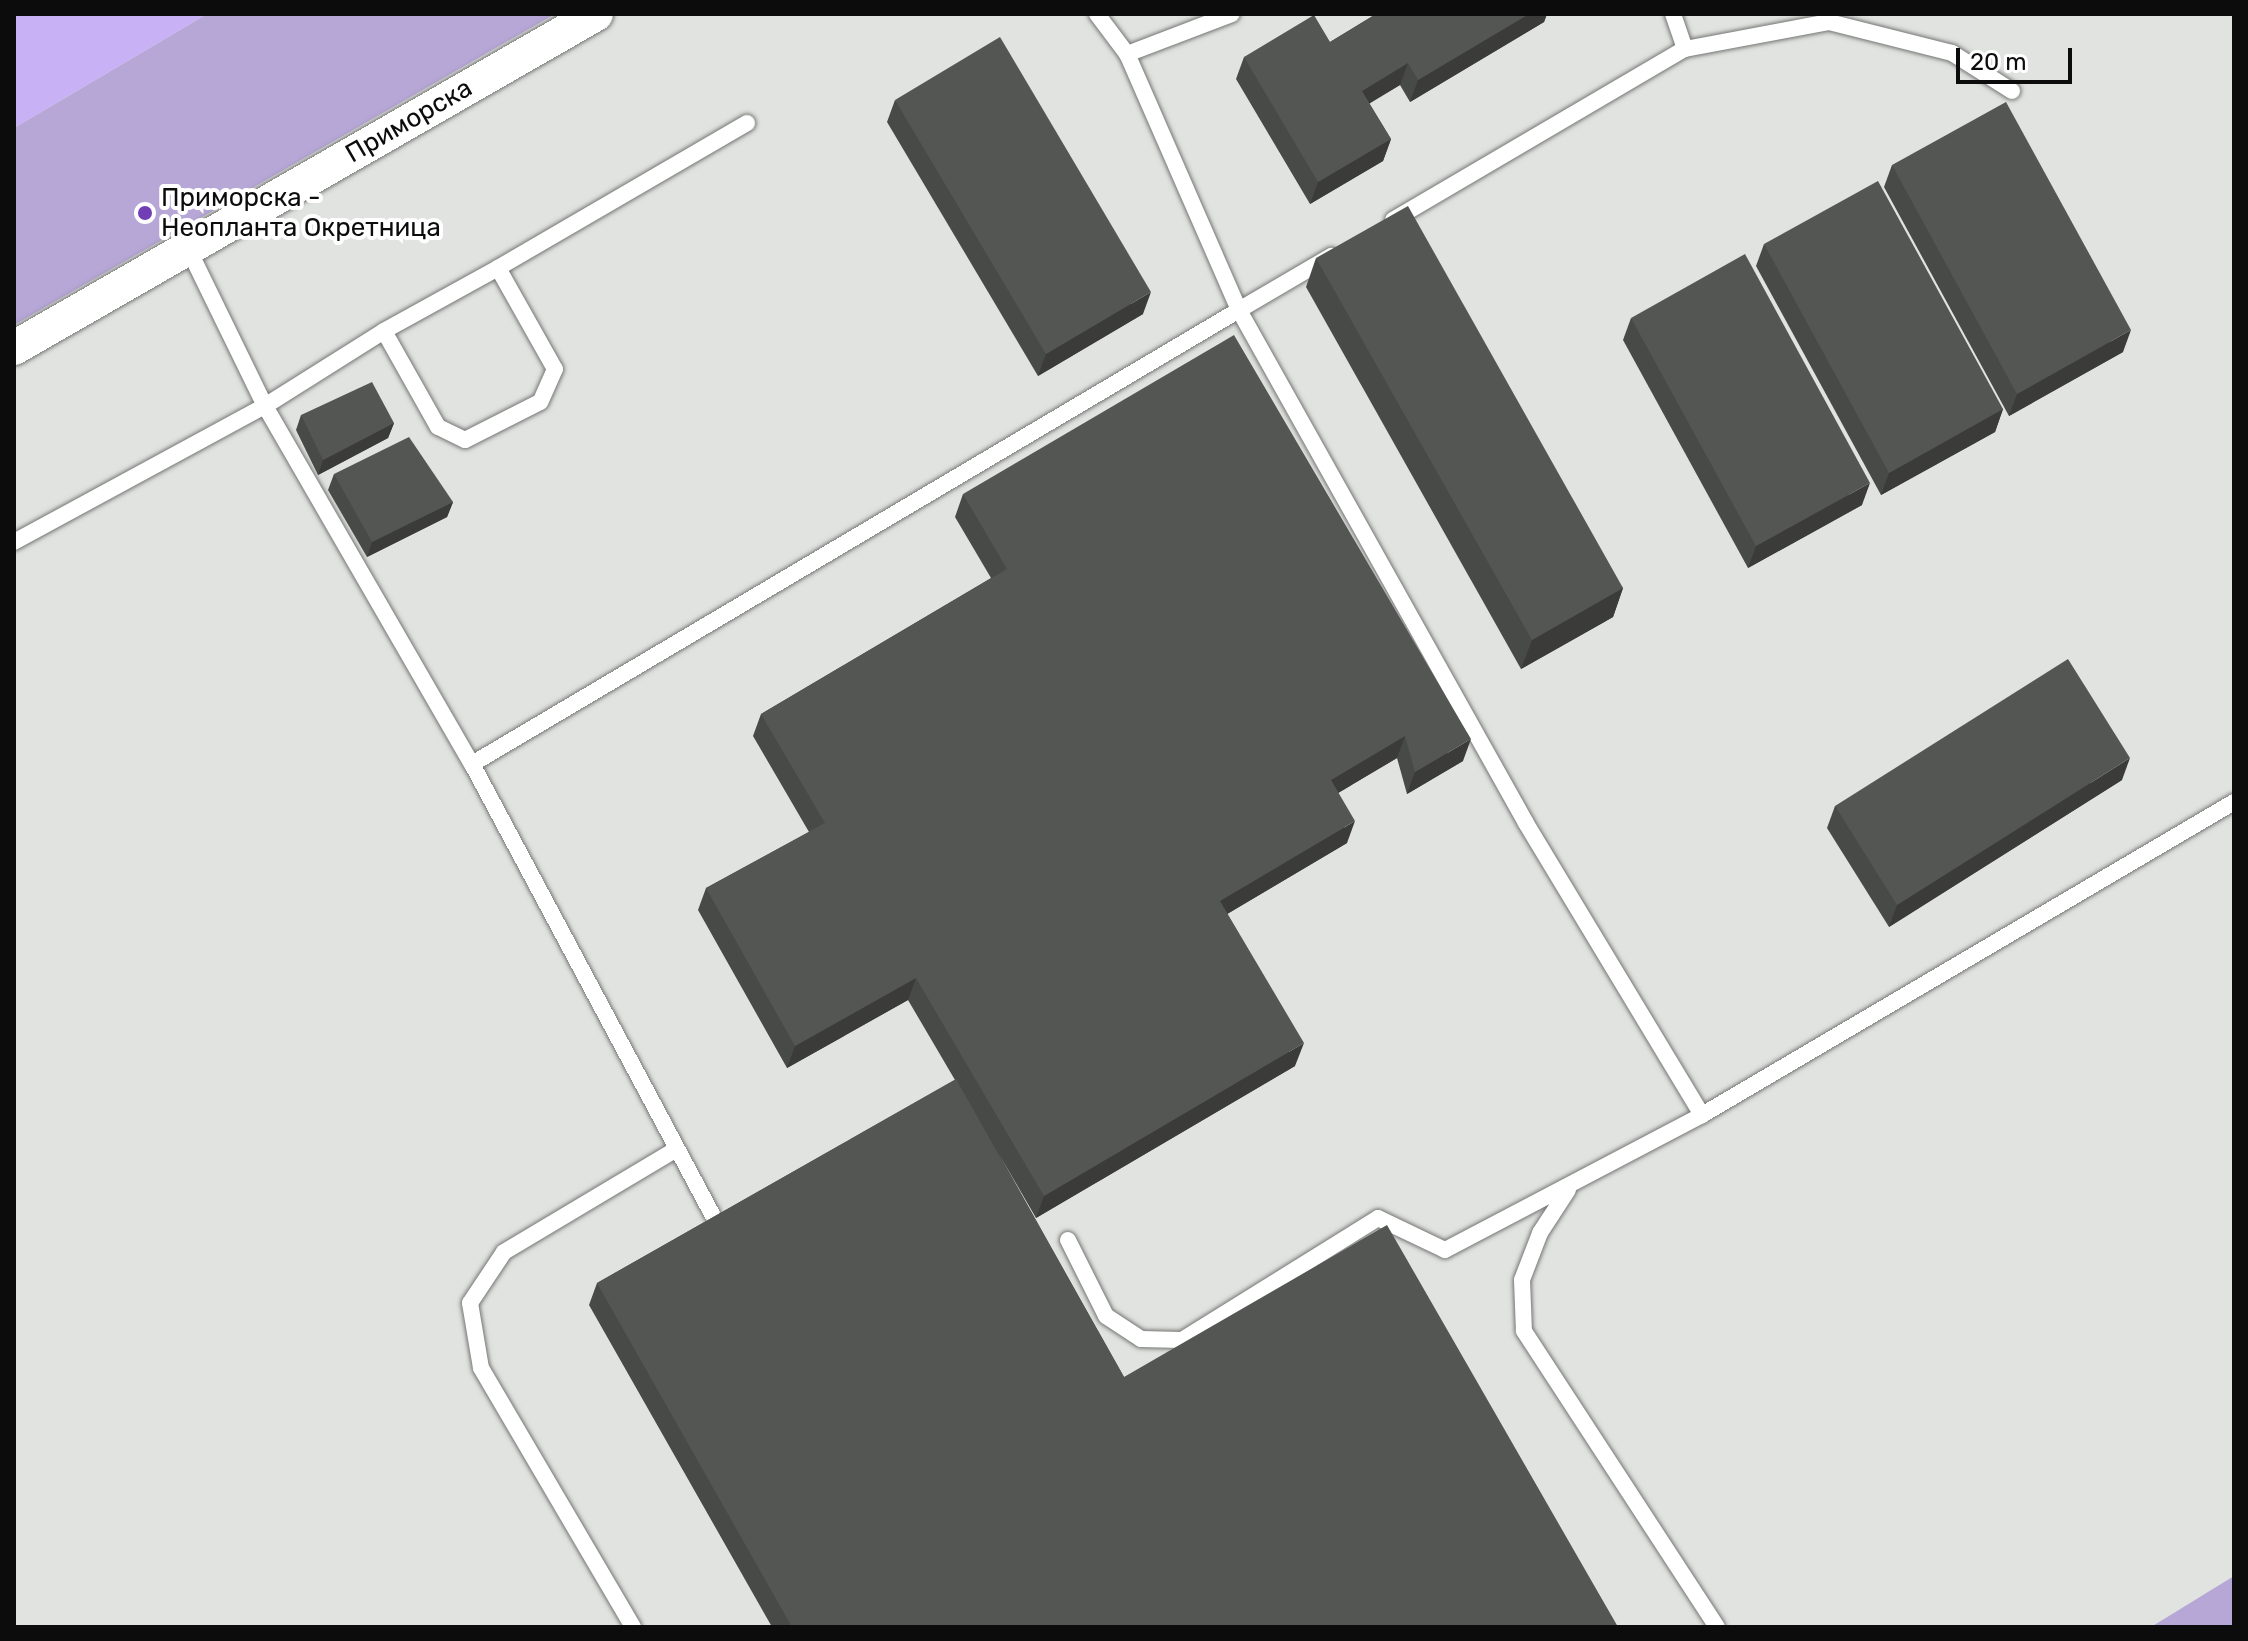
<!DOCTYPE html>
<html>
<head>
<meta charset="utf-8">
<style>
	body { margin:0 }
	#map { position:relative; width:2248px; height:1641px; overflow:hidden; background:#e1e3e0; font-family:Rubik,sans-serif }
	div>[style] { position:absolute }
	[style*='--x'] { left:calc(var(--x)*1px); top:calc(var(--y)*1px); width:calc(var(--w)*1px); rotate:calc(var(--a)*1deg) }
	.green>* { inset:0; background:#b7a7d7 }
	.water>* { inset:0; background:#c9b1f5 }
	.roads { filter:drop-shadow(0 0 2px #747674) drop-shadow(0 0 2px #747674) }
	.service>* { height:16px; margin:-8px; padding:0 8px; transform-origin:8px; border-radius:8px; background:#fff }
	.minor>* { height:34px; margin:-17px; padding:0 17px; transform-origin:17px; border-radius:17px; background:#fff }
	.wall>* { inset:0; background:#484a47 }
	.shaded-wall>* { inset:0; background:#3b3c3a }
	.building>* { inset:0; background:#545653 }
	.dots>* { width:22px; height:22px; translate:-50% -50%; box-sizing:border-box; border:4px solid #fff; border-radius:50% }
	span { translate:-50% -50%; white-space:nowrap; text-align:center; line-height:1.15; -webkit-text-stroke:8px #fff; paint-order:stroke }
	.street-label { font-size:26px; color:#0b0c0b }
	.poi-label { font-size:26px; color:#0b0c0b }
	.left { translate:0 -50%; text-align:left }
	.frame { position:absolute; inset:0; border:16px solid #0b0c0b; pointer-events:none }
	.scale { position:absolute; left:1956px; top:48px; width:116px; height:36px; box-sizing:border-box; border:4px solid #0b0c0b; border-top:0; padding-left:10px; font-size:24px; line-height:28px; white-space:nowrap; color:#0b0c0b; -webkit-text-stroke:6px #fff; paint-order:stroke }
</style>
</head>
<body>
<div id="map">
	<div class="green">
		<div style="clip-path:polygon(207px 14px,555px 14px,14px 325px,14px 128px)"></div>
		<div style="clip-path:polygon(2234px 1576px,2234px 1627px,2151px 1627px)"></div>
	</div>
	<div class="water">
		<div style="clip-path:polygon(14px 14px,207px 14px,14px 128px)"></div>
	</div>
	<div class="roads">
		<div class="service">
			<div style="--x:1673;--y:14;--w:37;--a:71"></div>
			<div style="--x:1127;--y:54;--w:112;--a:-20.9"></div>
			<div style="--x:747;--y:123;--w:288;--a:149.8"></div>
			<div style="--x:498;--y:268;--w:116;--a:60.6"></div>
			<div style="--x:555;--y:369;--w:36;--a:114"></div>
			<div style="--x:540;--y:402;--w:84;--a:153.1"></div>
			<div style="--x:465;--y:440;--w:30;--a:-154"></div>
			<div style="--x:438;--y:427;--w:110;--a:-119.4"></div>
			<div style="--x:384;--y:331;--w:141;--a:147.8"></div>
			<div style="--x:265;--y:406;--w:414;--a:60"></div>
			<div style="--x:472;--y:764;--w:891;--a:-30.62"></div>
			<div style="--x:1239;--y:310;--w:279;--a:-113.6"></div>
			<div style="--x:1127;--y:54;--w:50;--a:-126.9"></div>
			<div style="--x:1393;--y:220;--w:338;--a:-30.4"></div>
			<div style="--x:1685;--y:49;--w:147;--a:-10.6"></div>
			<div style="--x:1829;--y:22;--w:127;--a:14.1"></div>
			<div style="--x:1952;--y:53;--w:71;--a:32.3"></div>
			<div style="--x:384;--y:331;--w:130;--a:-28.9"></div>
			<div style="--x:14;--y:542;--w:285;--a:-28.5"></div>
			<div style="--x:265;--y:406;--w:176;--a:-116"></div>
			<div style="--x:472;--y:764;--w:510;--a:61.93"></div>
			<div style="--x:1702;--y:1115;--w:617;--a:-30.47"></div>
			<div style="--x:1568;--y:1190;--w:51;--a:123.1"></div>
			<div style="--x:1540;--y:1233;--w:50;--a:111"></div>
			<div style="--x:1522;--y:1280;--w:51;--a:87.8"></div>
			<div style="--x:1524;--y:1331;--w:353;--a:56.9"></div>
			<div style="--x:1068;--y:1240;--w:85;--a:63.4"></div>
			<div style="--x:1106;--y:1316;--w:42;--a:33.3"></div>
			<div style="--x:1141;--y:1339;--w:41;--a:1.4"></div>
			<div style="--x:1182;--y:1340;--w:231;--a:-31.9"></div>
			<div style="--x:1378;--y:1218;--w:74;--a:25.5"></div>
			<div style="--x:1445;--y:1250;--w:290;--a:-27.7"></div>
			<div style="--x:1702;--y:1115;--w:341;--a:-121.1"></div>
			<div style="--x:1526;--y:823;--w:588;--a:-119.23"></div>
			<div style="--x:1239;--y:310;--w:107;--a:-30.4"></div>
			<div style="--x:633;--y:1627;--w:300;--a:-120.4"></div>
			<div style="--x:481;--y:1368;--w:66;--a:-99.6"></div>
			<div style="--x:470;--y:1303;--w:61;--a:-56.3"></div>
			<div style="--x:504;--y:1252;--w:201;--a:-30.8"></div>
		</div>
		<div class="minor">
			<div style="--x:14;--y:348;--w:671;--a:-29.85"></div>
		</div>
	</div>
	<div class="wall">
		<div style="clip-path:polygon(1376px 14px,1547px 14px,1544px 22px,1410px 102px,1400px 85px,1369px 103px,1391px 139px,1383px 161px,1310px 204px,1236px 79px,1244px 57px,1330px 42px)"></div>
		<div style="clip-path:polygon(895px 100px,1143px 314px,1038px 376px,887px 122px)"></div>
		<div style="clip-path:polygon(1892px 165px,2123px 352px,2009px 416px,1884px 187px)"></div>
		<div style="clip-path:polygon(1764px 244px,2003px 409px,1995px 432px,1881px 495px,1756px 266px)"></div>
		<div style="clip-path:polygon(1316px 258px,1623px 588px,1613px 617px,1521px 669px,1306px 287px)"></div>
		<div style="clip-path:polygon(1631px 318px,1862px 505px,1748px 568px,1623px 340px)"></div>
		<div style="clip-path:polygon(301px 415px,394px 423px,388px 438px,318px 475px,296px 430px)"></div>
		<div style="clip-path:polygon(334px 474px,453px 502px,447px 517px,367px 557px,328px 490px)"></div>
		<div style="clip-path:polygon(963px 494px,1463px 761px,1407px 794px,1397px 758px,1338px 793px,1347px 843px,1227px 914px,1295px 1066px,1036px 1218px,999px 1154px,1124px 1377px,1618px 1627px,772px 1627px,589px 1305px,597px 1283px,955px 1080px,908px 1000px,787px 1068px,698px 910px,706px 888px,809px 832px,753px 736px,761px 714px,991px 578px,955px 517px)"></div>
		<div style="clip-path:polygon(2122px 780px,1889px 927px,1827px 828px,1835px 806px)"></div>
	</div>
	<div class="shaded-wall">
		<div style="clip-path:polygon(1529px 14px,1547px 14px,1544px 22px,1410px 102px,1418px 80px)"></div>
		<div style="clip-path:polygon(1408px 63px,1400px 85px,1354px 113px,1362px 91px)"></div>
		<div style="clip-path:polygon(1391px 139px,1383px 161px,1310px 204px,1318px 182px)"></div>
		<div style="clip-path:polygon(1151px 292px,1143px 314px,1038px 376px,1046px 354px)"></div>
		<div style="clip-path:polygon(2131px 330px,2123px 352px,2009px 416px,2017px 394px)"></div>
		<div style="clip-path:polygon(2003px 409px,1995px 432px,1881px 495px,1889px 473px)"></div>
		<div style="clip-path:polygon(394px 423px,388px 438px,318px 475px,323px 460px)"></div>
		<div style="clip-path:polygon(1870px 483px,1862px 505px,1748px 568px,1756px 546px)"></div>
		<div style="clip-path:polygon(453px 502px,447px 517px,367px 557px,372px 542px)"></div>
		<div style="clip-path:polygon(1623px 588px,1613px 617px,1521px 669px,1532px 640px)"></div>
		<div style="clip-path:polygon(1405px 736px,1397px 758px,1323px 802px,1331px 780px)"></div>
		<div style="clip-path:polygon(1471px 739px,1463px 761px,1407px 794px,1415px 772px)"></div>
		<div style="clip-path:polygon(2130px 758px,2122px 780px,1889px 927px,1897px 905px)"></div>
		<div style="clip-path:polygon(1355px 821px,1347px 843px,1212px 923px,1220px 901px)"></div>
		<div style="clip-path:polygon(916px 978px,908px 1000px,787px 1068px,795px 1046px)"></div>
		<div style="clip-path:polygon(1304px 1043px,1295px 1066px,1036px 1218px,1044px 1196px)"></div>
	</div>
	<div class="building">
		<div style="clip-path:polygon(1376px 14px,1529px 14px,1418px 80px,1408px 63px,1362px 91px,1391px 139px,1318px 182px,1244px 57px,1314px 15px,1330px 42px)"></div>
		<div style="clip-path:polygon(1000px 37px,1151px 292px,1046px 354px,895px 100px)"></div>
		<div style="clip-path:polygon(2006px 102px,2131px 330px,2017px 394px,1892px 165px)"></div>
		<div style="clip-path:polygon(1878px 181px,2003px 409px,1889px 473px,1764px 244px)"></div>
		<div style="clip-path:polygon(1408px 206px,1623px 588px,1532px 640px,1316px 258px)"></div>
		<div style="clip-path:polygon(1745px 254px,1870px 483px,1756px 546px,1631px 318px)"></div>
		<div style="clip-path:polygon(1234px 335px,1471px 739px,1415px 772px,1405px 736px,1331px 780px,1355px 821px,1220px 901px,1304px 1043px,1044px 1196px,916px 978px,795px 1046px,706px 888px,825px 823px,761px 714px,1007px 569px,963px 494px)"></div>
		<div style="clip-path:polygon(372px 382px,394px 423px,323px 460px,301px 415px)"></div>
		<div style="clip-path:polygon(409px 437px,453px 502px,372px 542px,334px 474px)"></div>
		<div style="clip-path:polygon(2068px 659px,2130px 758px,1897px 905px,1835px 806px)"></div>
		<div style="clip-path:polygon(956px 1079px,1124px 1377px,1387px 1225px,1618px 1627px,792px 1627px,597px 1283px)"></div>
	</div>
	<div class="dots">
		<div style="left:145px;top:213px;background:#723eb5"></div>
	</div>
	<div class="street-label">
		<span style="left:409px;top:121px;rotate:-30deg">Приморска</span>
	</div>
	<div class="poi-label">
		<span class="left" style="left:161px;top:213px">Приморска -<br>Неопланта Окретница</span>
	</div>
	<div class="frame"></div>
	<div class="scale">20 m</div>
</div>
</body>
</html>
